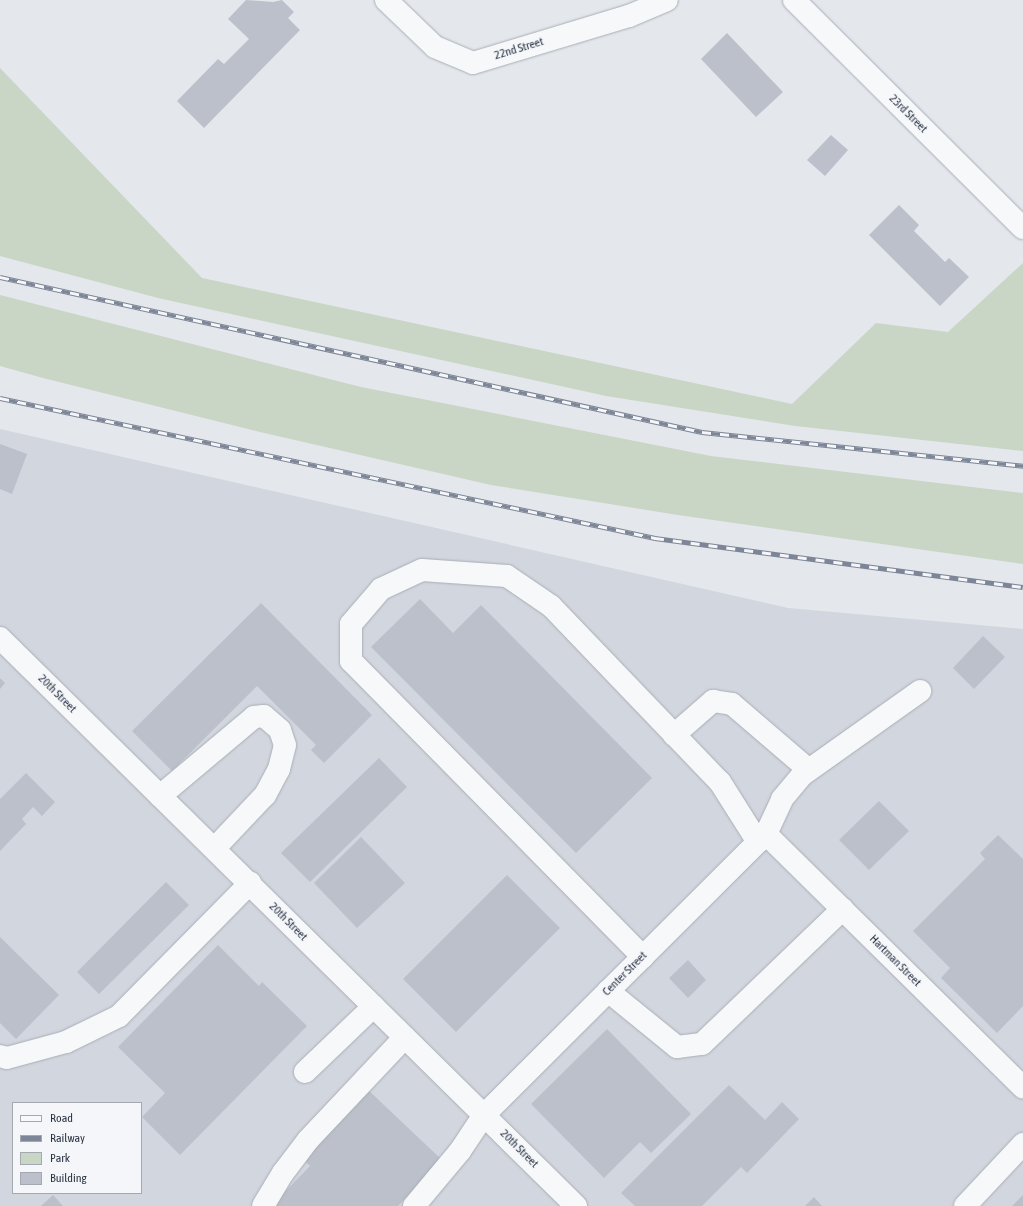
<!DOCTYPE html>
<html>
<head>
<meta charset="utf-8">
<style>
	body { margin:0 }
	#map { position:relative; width:1023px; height:1206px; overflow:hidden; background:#e4e7ec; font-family:"Asap Condensed",sans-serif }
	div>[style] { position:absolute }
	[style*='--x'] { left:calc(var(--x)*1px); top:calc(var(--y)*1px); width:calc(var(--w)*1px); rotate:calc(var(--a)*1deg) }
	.built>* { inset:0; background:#d2d6de }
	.green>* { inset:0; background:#c9d6c5 }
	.building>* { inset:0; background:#bbc0ca }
	.roads { filter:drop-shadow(0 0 1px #a9aeb7) drop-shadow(0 0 1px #a9aeb7) }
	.minor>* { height:22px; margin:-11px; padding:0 11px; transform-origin:11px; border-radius:11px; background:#f7f8fa }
	.rail>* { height:4.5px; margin-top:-2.25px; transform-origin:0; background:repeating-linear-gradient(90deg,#f4f6f9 0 9px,#7d8696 0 18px); box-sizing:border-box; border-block:1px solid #7d8696 }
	span { translate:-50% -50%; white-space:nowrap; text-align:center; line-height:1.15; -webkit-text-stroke:3.5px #f4f6f9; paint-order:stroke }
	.street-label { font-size:12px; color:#2b3445 }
	.legend { position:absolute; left:12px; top:1102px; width:130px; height:92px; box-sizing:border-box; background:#f4f6f9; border:1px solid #a4a8b1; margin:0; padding:5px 7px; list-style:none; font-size:12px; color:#2b3445 }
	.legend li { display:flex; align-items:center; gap:8px; height:20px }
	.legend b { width:20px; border:1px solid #a4a8b1 }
</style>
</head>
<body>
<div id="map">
	<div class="built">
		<div style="clip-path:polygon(evenodd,0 429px,788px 608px,1023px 629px,1023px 1206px,0 1206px,0 429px,13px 1103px,141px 1103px,141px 1193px,13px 1193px,13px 1103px)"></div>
	</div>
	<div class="green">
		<div style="clip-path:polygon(0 68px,202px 278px,792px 404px,876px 323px,948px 332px,1023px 263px,1023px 451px,795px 426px,606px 396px,158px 298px,0 256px)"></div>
		<div style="clip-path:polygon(0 295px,361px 387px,711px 456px,1023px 493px,1023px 564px,678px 515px,491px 485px,260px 432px,43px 378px,0 366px)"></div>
	</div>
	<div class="building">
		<div style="clip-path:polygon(246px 0,273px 2px,282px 0,294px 12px,288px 18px,300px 30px,204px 128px,177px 101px,218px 59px,224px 64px,249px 39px,228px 19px)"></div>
		<div style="clip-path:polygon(727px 33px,783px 92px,756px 117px,701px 59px)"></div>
		<div style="clip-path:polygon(831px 135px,848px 150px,825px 176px,807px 160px)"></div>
		<div style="clip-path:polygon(899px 205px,919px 225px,914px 231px,945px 262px,949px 258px,969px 277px,940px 306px,869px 235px)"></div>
		<div style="clip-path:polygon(0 444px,27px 454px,12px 494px,0 489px)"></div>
		<div style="clip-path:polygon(420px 599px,453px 633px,481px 605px,652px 778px,576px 853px,371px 647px)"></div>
		<div style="clip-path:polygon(261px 603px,372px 715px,324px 763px,311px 750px,316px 745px,257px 686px,172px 771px,132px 731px)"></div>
		<div style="clip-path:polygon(983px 636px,1005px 657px,974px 689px,953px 668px)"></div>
		<div style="clip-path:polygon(0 678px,5px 683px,0 689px)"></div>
		<div style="clip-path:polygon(379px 758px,407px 787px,310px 882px,281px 853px)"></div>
		<div style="clip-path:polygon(26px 773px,55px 802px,42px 816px,33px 807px,22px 819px,26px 824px,0 851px,0 799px)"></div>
		<div style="clip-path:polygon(879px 801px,909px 831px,869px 870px,839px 840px)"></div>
		<div style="clip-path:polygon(998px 835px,1023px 859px,1023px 1006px,997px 1033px,941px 978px,950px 968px,913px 931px,985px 859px,980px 853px)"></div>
		<div style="clip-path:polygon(361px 837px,405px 883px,357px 928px,314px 883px)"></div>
		<div style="clip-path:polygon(507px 875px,560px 928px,456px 1032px,403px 979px)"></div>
		<div style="clip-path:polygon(166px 882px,189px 905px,99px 994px,77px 972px)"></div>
		<div style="clip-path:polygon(0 937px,59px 995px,16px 1039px,0 1023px)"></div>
		<div style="clip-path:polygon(218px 945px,259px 986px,262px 982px,307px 1026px,180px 1155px,142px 1117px,165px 1093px,118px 1047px)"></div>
		<div style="clip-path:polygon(688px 960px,706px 980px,688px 998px,669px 978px)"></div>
		<div style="clip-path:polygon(607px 1029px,691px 1114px,651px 1153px,640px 1142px,604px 1178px,531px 1104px)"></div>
		<div style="clip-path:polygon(729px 1085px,765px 1120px,782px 1102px,799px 1119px,747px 1173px,741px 1167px,702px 1206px,635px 1206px,621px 1193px)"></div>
		<div style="clip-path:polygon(366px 1088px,442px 1160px,398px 1206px,277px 1206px,274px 1203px,310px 1166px,301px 1157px)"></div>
		<div style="clip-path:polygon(53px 1195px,63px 1206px,41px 1206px)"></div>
		<div style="clip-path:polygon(1023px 1195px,1023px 1206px,1012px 1206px)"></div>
		<div style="clip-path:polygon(814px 1197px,822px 1206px,805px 1206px)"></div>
	</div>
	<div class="roads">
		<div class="minor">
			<div style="--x:386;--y:0;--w:68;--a:43.8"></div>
			<div style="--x:435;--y:47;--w:41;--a:22.8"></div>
			<div style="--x:473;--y:63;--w:163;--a:-16.8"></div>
			<div style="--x:629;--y:16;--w:41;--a:-22.8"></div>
			<div style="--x:794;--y:0;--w:323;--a:44.9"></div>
			<div style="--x:0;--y:638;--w:809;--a:44.6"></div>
			<div style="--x:674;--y:735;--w:52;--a:-41.1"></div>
			<div style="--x:713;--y:701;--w:19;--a:9"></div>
			<div style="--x:732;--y:704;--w:101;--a:40.6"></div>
			<div style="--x:160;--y:796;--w:123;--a:-40"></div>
			<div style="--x:254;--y:717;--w:10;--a:-6"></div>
			<div style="--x:264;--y:716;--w:21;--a:41"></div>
			<div style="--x:280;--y:730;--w:16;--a:72"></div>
			<div style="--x:285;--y:745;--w:25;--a:104"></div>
			<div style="--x:279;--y:769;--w:30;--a:118"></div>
			<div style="--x:265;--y:795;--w:74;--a:133.4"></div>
			<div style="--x:766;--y:834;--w:361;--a:44.6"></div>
			<div style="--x:643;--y:957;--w:416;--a:-134.6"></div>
			<div style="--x:351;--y:661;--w:37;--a:-90"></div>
			<div style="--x:351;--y:624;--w:46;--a:-49.4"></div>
			<div style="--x:381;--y:589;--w:45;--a:-24.9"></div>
			<div style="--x:422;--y:570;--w:85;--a:4"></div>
			<div style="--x:507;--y:576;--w:53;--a:34.3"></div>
			<div style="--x:551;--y:606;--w:244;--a:46.2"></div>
			<div style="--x:720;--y:782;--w:71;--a:57.7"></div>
			<div style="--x:608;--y:991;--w:89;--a:39.1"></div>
			<div style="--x:677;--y:1047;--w:25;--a:-7"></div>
			<div style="--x:702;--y:1044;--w:195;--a:-43.8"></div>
			<div style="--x:0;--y:1056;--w:7;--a:16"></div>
			<div style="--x:7;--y:1058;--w:61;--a:-15.2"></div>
			<div style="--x:66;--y:1042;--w:59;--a:-26.1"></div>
			<div style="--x:119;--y:1016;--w:187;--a:-45.4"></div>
			<div style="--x:305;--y:1072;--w:95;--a:-43.7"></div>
			<div style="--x:263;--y:1206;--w:39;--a:-59"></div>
			<div style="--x:283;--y:1173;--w:41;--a:-52.9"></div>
			<div style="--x:308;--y:1140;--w:141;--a:-46.7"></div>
			<div style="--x:414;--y:1206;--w:72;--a:-50.1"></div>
			<div style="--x:460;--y:1151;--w:43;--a:-56.3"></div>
			<div style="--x:484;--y:1115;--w:398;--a:-44.9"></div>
			<div style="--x:766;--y:834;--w:38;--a:-65"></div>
			<div style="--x:782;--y:799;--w:31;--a:-50"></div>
			<div style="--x:802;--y:775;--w:145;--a:-35.4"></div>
			<div style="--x:965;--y:1206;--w:85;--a:-46.9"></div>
		</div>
	</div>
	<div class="rail">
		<div style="--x:0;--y:277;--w:719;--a:12.45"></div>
		<div style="--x:702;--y:432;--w:323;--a:6"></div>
		<div style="--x:0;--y:398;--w:670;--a:12.06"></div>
		<div style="--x:655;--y:538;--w:371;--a:7.6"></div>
	</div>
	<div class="street-label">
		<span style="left:519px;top:49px;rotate:-17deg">22nd Street</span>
		<span style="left:908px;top:114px;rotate:45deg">23rd Street</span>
		<span style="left:57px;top:694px;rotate:45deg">20th Street</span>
		<span style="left:288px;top:922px;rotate:45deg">20th Street</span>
		<span style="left:895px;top:961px;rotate:45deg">Hartman Street</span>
		<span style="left:625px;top:974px;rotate:-45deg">Center Street</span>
		<span style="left:519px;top:1149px;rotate:45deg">20th Street</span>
	</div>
	<ul class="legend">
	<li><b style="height:5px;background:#f7f8fa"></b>Road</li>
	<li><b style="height:5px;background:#7d8696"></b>Railway</li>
	<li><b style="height:11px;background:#c9d6c5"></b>Park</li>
	<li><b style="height:11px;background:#bbc0ca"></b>Building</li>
	</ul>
</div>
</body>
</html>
